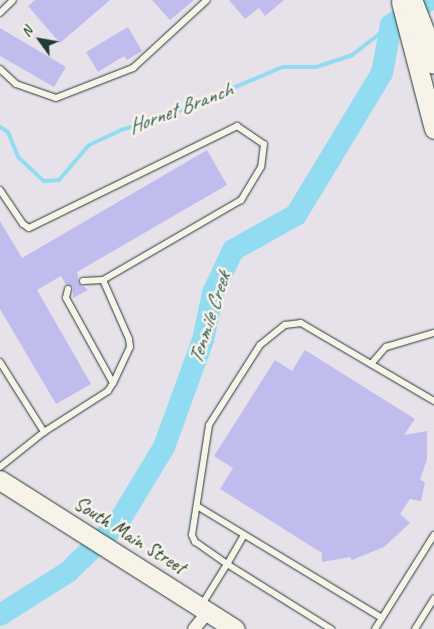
<!DOCTYPE html>
<html>
<head>
<meta charset="utf-8">
<style>
	body { margin:0 }
	#map { position:relative; width:434px; height:629px; overflow:hidden; background:#e7e2ea; font-family:Caveat,sans-serif }
	div>[style] { position:absolute }
	[style*='--x'] { left:calc(var(--x)*1px); top:calc(var(--y)*1px); width:calc(var(--w)*1px); rotate:calc(var(--a)*1deg) }
	.stream>* { height:4px; margin:-2px; padding:0 2px; transform-origin:2px; border-radius:2px; background:#91dcf1 }
	.river>* { height:22px; margin:-11px; padding:0 11px; transform-origin:11px; border-radius:11px; background:#91dcf1 }
	.building>* { inset:0; background:#c1bcee }
	.roads { filter:drop-shadow(0 0 1px #1f3d34) drop-shadow(0 0 1px #1f3d34) }
	.lane>* { height:6px; margin:-3px; padding:0 3px; transform-origin:3px; border-radius:3px; background:#f7f3e8 }
	.street>* { height:12px; margin:-6px; padding:0 6px; transform-origin:6px; border-radius:6px; background:#f7f3e8 }
	.secondary>* { height:19px; margin:-9.5px; padding:0 9.5px; transform-origin:9.5px; border-radius:9.5px; background:#f7f3e8 }
	.highway>* { height:24px; margin:-12px; padding:0 12px; transform-origin:12px; border-radius:12px; background:#f7f3e8 }
	span { translate:-50% -50%; white-space:nowrap; text-align:center; line-height:1.15; -webkit-text-stroke:5px #f7f3e8; paint-order:stroke }
	.street-label { font-size:20px; color:#1f3d34 }
	.water-label { font-size:21px; color:#365d5a; font-style:italic }
	.north { position:absolute; left:15px; top:15px; width:50px; height:50px; -webkit-text-stroke:4px #f7f3e8; paint-order:stroke; rotate:302deg; font-size:14px; font-weight:700; line-height:20px; text-align:center; color:#1f3d34 }
	.north::after { content:''; display:block; margin:auto; width:18px; height:22px; background:#1f3d34; clip-path:polygon(50% 0,100% 100%,50% 72%,0 100%) }
</style>
</head>
<body>
<div id="map">
	<div class="stream">
		<div style="--x:0;--y:127;--w:9;--a:32"></div>
		<div style="--x:8;--y:132;--w:27;--a:68"></div>
		<div style="--x:18;--y:157;--w:35;--a:43"></div>
		<div style="--x:44;--y:181;--w:15;--a:-4"></div>
		<div style="--x:59;--y:180;--w:46;--a:-49.4"></div>
		<div style="--x:89;--y:145;--w:35;--a:-25"></div>
		<div style="--x:121;--y:130;--w:43;--a:-16.3"></div>
		<div style="--x:162;--y:118;--w:131;--a:-22.9"></div>
		<div style="--x:283;--y:67;--w:33;--a:0"></div>
		<div style="--x:316;--y:67;--w:38;--a:-18"></div>
		<div style="--x:352;--y:55;--w:49;--a:-37.6"></div>
	</div>
	<div class="river">
		<div style="--x:0;--y:615;--w:80;--a:-32.3"></div>
		<div style="--x:68;--y:572;--w:70;--a:-44.4"></div>
		<div style="--x:118;--y:523;--w:89;--a:-58.8"></div>
		<div style="--x:164;--y:447;--w:114;--a:-70"></div>
		<div style="--x:203;--y:340;--w:48;--a:-78"></div>
		<div style="--x:213;--y:293;--w:47;--a:-65.1"></div>
		<div style="--x:233;--y:250;--w:72;--a:-29.1"></div>
		<div style="--x:296;--y:215;--w:166;--a:-58.8"></div>
		<div style="--x:382;--y:73;--w:49;--a:-79.4"></div>
		<div style="--x:391;--y:25;--w:45;--a:-33.3"></div>
	</div>
	<div class="building">
		<div style="clip-path:polygon(35px 0,110px 0,60px 43px,28px 6px)"></div>
		<div style="clip-path:polygon(152px 0,194px 0,170px 20px)"></div>
		<div style="clip-path:polygon(229px 0,284px 0,265px 16px,259px 8px,245px 19px)"></div>
		<div style="clip-path:polygon(128px 27px,142px 51px,127px 60px,124px 56px,98px 72px,86px 52px)"></div>
		<div style="clip-path:polygon(0 28px,66px 67px,54px 87px,0 56px)"></div>
		<div style="clip-path:polygon(207px 150px,227px 185px,77px 272px,79px 283px,88px 290px,73px 298px,73px 287px,66px 285px,61px 276px,37px 290px,91px 384px,56px 404px,0 309px,0 221px,22px 258px)"></div>
		<div style="clip-path:polygon(305px 350px,415px 419px,404px 435px,427px 431px,427px 459px,420px 480px,425px 482px,421px 501px,410px 499px,400px 514px,410px 523px,384px 547px,352px 560px,350px 557px,322px 562px,322px 553px,220px 489px,233px 468px,214px 456px,275px 360px,292px 371px)"></div>
	</div>
	<div class="roads">
		<div class="lane">
			<div style="--x:0;--y:13;--w:18;--a:-45"></div>
			<div style="--x:0;--y:69;--w:22;--a:43"></div>
			<div style="--x:16;--y:84;--w:42;--a:19.3"></div>
			<div style="--x:56;--y:98;--w:83;--a:-21.3"></div>
			<div style="--x:133;--y:68;--w:100;--a:-42.6"></div>
			<div style="--x:0;--y:190;--w:41;--a:55.9"></div>
			<div style="--x:23;--y:224;--w:7;--a:34"></div>
			<div style="--x:29;--y:228;--w:232;--a:-26.1"></div>
			<div style="--x:237;--y:126;--w:32;--a:34"></div>
			<div style="--x:264;--y:144;--w:23;--a:97"></div>
			<div style="--x:261;--y:167;--w:39;--a:121"></div>
			<div style="--x:241;--y:200;--w:160;--a:149.9"></div>
			<div style="--x:103;--y:280;--w:64;--a:66.2"></div>
			<div style="--x:129;--y:339;--w:8;--a:83"></div>
			<div style="--x:130;--y:347;--w:40;--a:115"></div>
			<div style="--x:113;--y:383;--w:9;--a:122"></div>
			<div style="--x:108;--y:391;--w:76;--a:147.4"></div>
			<div style="--x:44;--y:432;--w:56;--a:141.5"></div>
			<div style="--x:83;--y:281;--w:20;--a:-3"></div>
			<div style="--x:68;--y:289;--w:9;--a:103"></div>
			<div style="--x:66;--y:298;--w:97;--a:61.1"></div>
			<div style="--x:0;--y:362;--w:83;--a:57.8"></div>
			<div style="--x:371;--y:364;--w:23;--a:-49"></div>
			<div style="--x:386;--y:347;--w:50;--a:-16.3"></div>
			<div style="--x:197;--y:506;--w:216;--a:31.2"></div>
			<div style="--x:244;--y:535;--w:34;--a:120"></div>
			<div style="--x:227;--y:564;--w:123;--a:32"></div>
			<div style="--x:201;--y:606;--w:49;--a:-58.2"></div>
			<div style="--x:227;--y:564;--w:39;--a:-145"></div>
			<div style="--x:195;--y:542;--w:8;--a:-113"></div>
			<div style="--x:192;--y:535;--w:111;--a:-81.2"></div>
			<div style="--x:209;--y:425;--w:95;--a:-57.5"></div>
			<div style="--x:260;--y:345;--w:32;--a:-39"></div>
			<div style="--x:285;--y:325;--w:16;--a:-7"></div>
			<div style="--x:301;--y:323;--w:154;--a:30.4"></div>
			<div style="--x:375;--y:629;--w:111;--a:-57.9"></div>
			<div style="--x:415;--y:629;--w:36;--a:-58"></div>
		</div>
		<div class="street">
			<div style="--x:194;--y:629;--w:22;--a:-51"></div>
		</div>
		<div class="secondary">
			<div style="--x:401;--y:2;--w:131;--a:75.4"></div>
			<div style="--x:0;--y:480;--w:278;--a:32.4"></div>
		</div>
		<div class="highway">
			<div style="--x:410;--y:0;--w:66;--a:68.8"></div>
		</div>
	</div>
	<div class="street-label">
		<span style="left:130px;top:535px;rotate:32deg">South Main Street</span>
	</div>
	<div class="water-label">
		<span style="left:180px;top:108px;rotate:-21deg">Hornet Branch</span>
		<span style="left:209px;top:318px;rotate:-72deg">Tenmile Creek</span>
	</div>
	<div class="north">N</div>
</div>
</body>
</html>
